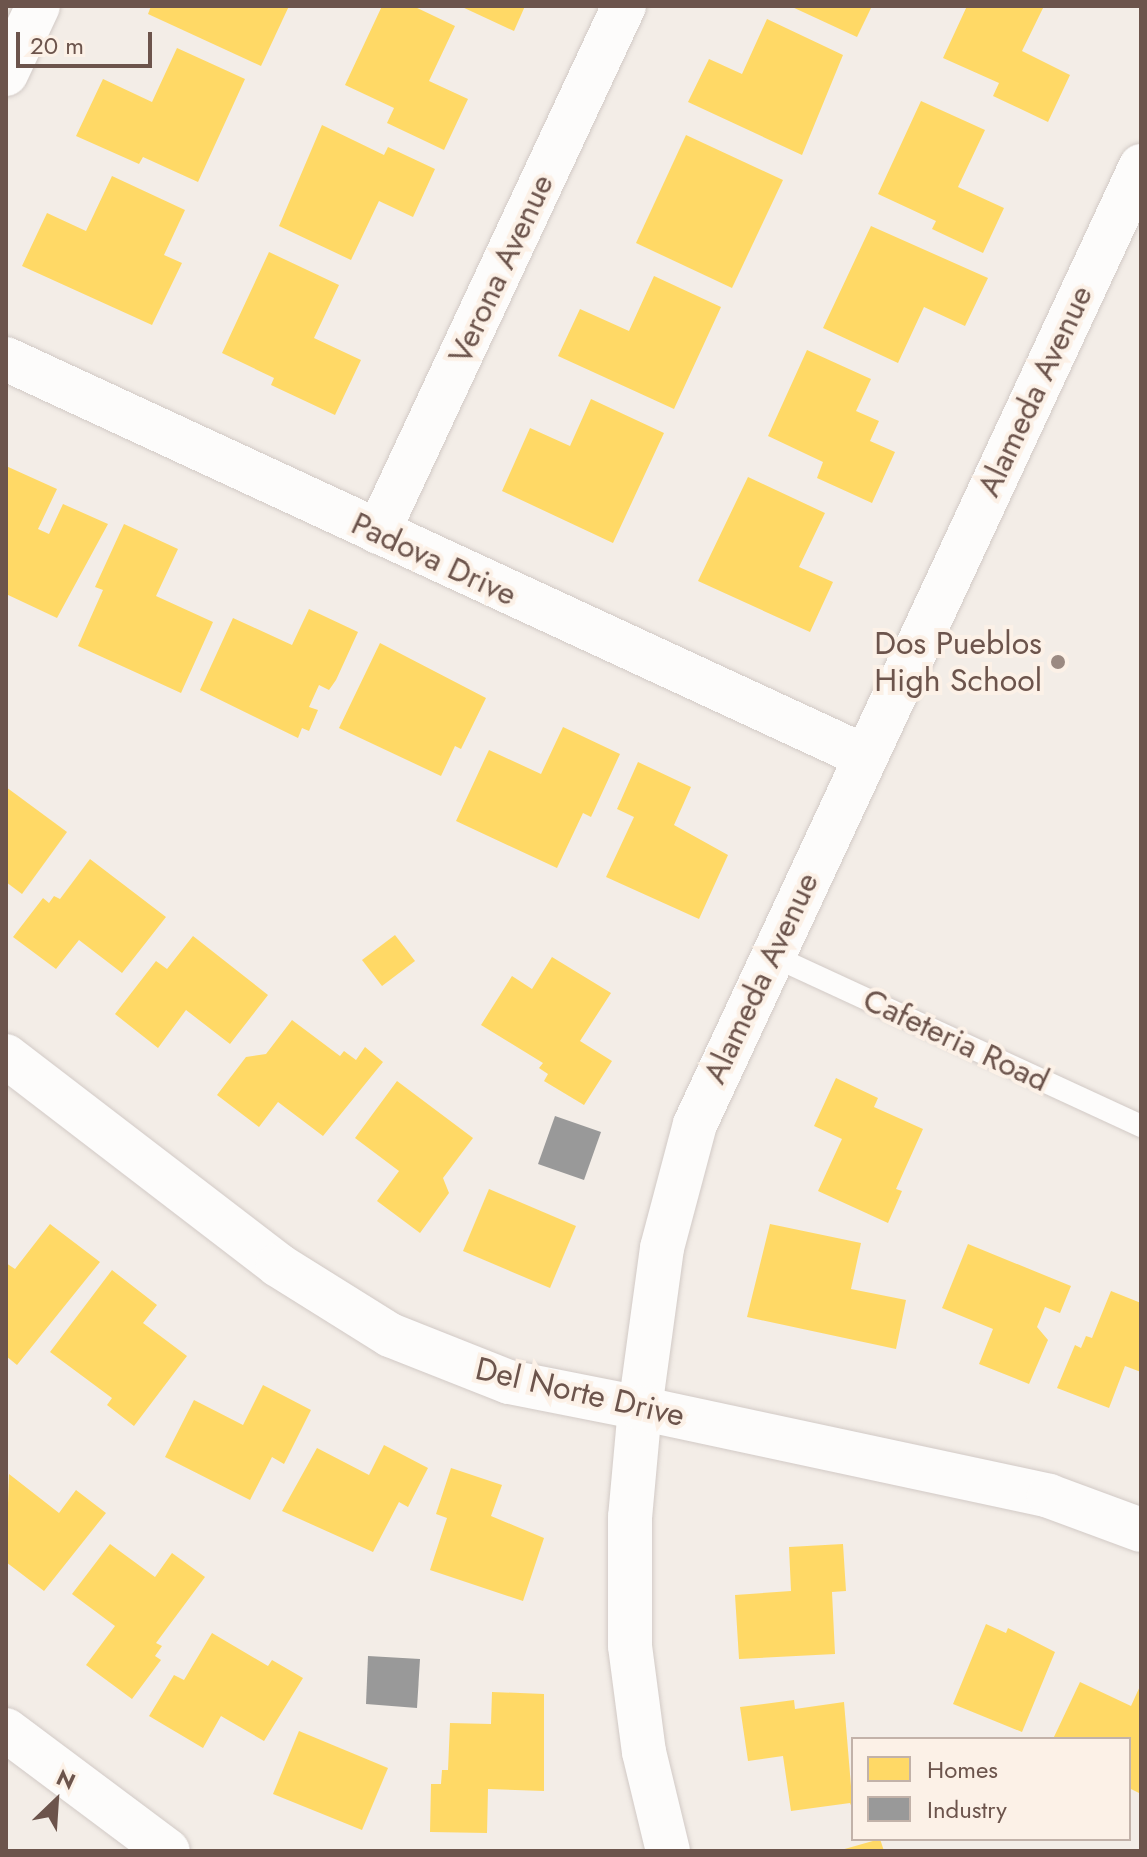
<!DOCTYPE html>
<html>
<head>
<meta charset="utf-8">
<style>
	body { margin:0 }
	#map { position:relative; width:1147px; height:1857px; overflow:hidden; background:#f3ede7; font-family:Jost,sans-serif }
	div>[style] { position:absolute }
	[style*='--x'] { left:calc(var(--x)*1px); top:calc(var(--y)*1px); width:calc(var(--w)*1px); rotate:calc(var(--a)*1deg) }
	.homes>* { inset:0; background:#ffd966 }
	.industry>* { inset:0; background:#999 }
	.roads { filter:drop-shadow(0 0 2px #d2cac6) drop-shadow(0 0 2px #d2cac6) }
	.service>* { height:22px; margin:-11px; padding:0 11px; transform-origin:11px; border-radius:11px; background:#fdfcfb }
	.minor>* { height:44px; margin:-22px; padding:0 22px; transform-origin:22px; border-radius:22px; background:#fdfcfb }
	.tertiary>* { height:44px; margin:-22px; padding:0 22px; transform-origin:22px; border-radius:22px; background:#fdfcfb }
	.dots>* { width:22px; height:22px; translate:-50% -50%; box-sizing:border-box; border:4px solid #fcf1e7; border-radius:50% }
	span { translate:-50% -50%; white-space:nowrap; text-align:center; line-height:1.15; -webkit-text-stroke:8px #fcf1e7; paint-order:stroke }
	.street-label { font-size:32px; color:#6c544c }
	.poi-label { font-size:32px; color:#6c544c }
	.right { translate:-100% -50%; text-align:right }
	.frame { position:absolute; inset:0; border:8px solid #6c544c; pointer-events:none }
	.legend { position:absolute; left:851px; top:1737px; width:280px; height:104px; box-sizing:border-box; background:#fcf1e7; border:2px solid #c2b2a9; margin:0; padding:10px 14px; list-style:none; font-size:24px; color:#6c544c }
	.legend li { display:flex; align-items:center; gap:16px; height:40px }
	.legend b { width:40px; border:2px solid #c2b2a9 }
	.north { position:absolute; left:16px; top:1761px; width:80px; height:80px; -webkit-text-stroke:6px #fcf1e7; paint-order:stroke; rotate:25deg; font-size:22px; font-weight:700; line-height:32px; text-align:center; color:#6c544c }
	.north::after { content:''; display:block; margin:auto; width:28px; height:36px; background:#6c544c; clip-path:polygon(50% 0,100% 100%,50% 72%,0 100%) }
	.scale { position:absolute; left:16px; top:32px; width:136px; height:36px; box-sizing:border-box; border:4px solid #6c544c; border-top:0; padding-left:10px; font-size:24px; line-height:28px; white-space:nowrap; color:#6c544c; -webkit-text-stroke:6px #fcf1e7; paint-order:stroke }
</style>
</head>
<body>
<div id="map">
	<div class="homes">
		<div style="clip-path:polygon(151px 6px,289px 6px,261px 66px,148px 14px)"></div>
		<div style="clip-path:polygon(382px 6px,413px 6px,455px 26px,429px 81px,468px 99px,444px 150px,387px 123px,394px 108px,345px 85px)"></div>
		<div style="clip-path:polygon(460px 6px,525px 6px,514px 31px)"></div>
		<div style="clip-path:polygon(790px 6px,872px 6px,857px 37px)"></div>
		<div style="clip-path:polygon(967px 6px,1044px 6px,1022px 51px,1070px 75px,1048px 122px,993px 96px,999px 83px,943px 58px)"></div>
		<div style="clip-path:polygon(767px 19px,843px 55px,802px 155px,688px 102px,709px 59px,742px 74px)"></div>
		<div style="clip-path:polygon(177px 48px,245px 79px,198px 182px,143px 157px,139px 164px,76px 136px,103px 79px,152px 102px)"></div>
		<div style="clip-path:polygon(921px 101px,985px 130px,958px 187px,1004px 208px,983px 253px,932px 229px,936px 221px,878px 194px)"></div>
		<div style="clip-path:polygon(322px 125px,384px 155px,388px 147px,435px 169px,413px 217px,379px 201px,351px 260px,279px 226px)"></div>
		<div style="clip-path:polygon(686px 135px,783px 180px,732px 288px,636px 243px)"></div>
		<div style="clip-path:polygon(112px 176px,185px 210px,164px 255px,182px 263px,152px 325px,22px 266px,47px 213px,86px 231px)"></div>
		<div style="clip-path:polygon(871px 226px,988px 278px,965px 326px,924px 307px,898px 363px,823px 328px)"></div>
		<div style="clip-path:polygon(269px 252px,339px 285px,314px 338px,361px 360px,335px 415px,271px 385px,274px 378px,222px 353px)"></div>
		<div style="clip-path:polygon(654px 276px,721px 307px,674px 409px,558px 356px,580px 309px,629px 331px)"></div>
		<div style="clip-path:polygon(807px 350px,871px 379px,856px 411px,879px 421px,870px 441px,895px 452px,872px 503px,817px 478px,823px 462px,768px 436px)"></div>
		<div style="clip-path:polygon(591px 399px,664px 433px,613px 543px,502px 491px,530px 428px,570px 446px)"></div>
		<div style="clip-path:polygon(6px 466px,57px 489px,38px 529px,49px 534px,63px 504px,108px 524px,57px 618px,6px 594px)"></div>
		<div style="clip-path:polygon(748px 477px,825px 513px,799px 567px,833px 582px,810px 632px,698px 581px)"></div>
		<div style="clip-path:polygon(124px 524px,178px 549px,156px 596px,213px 622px,181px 693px,78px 646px,103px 590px,95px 587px)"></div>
		<div style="clip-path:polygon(309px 609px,358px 632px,336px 680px,329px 690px,319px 685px,309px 707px,318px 710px,309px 731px,302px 728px,298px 738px,200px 690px,233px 618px,292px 645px)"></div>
		<div style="clip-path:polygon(380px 643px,486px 698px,461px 749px,455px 746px,441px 776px,339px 728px)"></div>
		<div style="clip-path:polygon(563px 727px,620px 754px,591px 817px,583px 813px,557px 868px,456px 821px,489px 750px,541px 774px)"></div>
		<div style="clip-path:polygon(638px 762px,691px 787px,674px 825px,728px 855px,699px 919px,606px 877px,634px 817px,617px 809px)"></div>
		<div style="clip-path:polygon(6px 787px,67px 832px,22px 894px,6px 882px)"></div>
		<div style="clip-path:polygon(90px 859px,166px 917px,122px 973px,79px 940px,56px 969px,13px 937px,43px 898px,49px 903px,54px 896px,60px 899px)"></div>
		<div style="clip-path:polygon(395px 935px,415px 961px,382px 986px,362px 960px)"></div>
		<div style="clip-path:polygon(193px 936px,268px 995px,230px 1044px,186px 1010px,158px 1048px,115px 1014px,156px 961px,167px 969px)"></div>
		<div style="clip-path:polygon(552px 957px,611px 993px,580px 1041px,612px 1061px,584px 1105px,544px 1081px,548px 1074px,539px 1068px,543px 1063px,481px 1025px,512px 976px,532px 989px)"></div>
		<div style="clip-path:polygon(292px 1020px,340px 1056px,344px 1051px,356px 1060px,365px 1047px,383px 1062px,323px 1136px,278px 1102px,259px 1127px,217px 1095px,246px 1057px,266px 1054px)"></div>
		<div style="clip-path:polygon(836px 1078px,878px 1098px,874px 1107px,923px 1129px,896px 1189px,902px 1191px,888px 1223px,818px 1191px,842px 1139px,814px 1126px)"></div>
		<div style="clip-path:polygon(397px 1081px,473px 1138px,443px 1178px,449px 1193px,420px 1233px,377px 1201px,399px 1171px,355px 1138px)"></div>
		<div style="clip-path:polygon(489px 1189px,576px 1226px,550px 1288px,463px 1251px)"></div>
		<div style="clip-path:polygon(50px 1224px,100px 1262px,17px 1365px,6px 1356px,6px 1263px,15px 1269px)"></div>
		<div style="clip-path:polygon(770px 1224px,861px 1243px,851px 1289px,906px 1300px,896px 1349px,747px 1317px)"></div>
		<div style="clip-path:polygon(968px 1244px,1071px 1286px,1060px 1313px,1045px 1307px,1037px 1327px,1048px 1340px,1029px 1384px,979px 1364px,993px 1329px,942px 1308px)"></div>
		<div style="clip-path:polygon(112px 1270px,157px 1305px,143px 1323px,187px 1356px,134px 1426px,107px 1405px,112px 1398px,50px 1352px)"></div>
		<div style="clip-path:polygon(1111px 1291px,1141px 1303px,1141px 1372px,1125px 1366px,1109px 1408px,1057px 1388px,1075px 1345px,1081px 1348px,1086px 1336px,1092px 1338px)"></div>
		<div style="clip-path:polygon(263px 1385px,311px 1410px,284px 1464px,272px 1457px,250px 1500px,165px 1457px,194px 1400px,243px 1425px)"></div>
		<div style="clip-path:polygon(384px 1445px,428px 1468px,408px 1507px,399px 1502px,373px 1552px,282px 1511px,317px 1448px,369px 1475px)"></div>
		<div style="clip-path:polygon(451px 1468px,502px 1485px,491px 1516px,544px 1538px,523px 1601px,430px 1570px,447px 1518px,436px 1514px)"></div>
		<div style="clip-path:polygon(9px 1474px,59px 1513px,76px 1490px,106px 1513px,44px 1591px,6px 1562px)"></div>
		<div style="clip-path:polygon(110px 1544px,155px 1577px,172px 1553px,205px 1577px,156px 1643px,162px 1646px,155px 1656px,161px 1660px,132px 1699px,86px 1665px,115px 1626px,72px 1594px)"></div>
		<div style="clip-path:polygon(843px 1544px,846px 1591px,832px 1592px,835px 1654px,739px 1659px,735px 1595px,791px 1591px,789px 1547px)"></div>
		<div style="clip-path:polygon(986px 1624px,1006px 1633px,1008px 1628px,1055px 1652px,1022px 1732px,953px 1704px)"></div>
		<div style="clip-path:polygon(212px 1633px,268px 1666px,272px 1660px,303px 1678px,264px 1741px,221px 1716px,203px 1748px,149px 1716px,174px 1675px,184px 1680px)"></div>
		<div style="clip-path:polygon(1080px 1682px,1131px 1706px,1141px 1684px,1141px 1794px,1129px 1788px,1129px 1739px,1053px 1739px)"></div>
		<div style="clip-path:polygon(492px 1692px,544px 1694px,544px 1791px,488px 1789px,487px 1833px,430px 1832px,431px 1784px,441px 1784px,442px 1770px,448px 1770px,450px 1723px,491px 1724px)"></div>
		<div style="clip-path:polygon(794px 1700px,795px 1709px,844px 1702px,853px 1810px,850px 1803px,791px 1811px,783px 1756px,748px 1761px,740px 1707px)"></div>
		<div style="clip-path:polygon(299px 1731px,388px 1768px,362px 1830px,273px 1794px)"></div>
		<div style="clip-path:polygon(880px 1839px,884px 1851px,841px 1851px,841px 1850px)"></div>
	</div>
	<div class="industry">
		<div style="clip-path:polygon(555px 1116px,601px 1132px,584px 1180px,538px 1164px)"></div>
		<div style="clip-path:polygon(368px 1656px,420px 1659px,417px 1708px,366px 1704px)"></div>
	</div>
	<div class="roads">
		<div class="service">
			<div style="--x:771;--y:955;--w:408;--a:24.8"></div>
		</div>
		<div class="minor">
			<div style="--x:6;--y:74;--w:75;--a:-64.8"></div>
			<div style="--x:6;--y:359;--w:945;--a:24.83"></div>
			<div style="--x:378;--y:532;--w:581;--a:-64.94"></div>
			<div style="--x:6;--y:1056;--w:343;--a:37.5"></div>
			<div style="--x:278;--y:1265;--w:132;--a:32"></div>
			<div style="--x:390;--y:1335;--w:128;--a:21.6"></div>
			<div style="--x:509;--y:1382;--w:134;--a:11.2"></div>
			<div style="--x:640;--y:1408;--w:109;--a:95.2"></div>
			<div style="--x:630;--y:1517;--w:129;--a:90"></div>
			<div style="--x:630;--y:1646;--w:107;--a:82.5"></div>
			<div style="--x:644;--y:1752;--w:102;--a:76.4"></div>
			<div style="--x:6;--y:1730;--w:202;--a:36.8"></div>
		</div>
		<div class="tertiary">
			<div style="--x:1141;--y:166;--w:1057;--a:114.96"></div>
			<div style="--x:695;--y:1124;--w:128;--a:104.9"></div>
			<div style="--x:662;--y:1248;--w:162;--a:97.8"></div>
			<div style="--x:640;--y:1408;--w:418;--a:12.1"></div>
			<div style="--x:1049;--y:1496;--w:98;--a:20.3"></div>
		</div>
	</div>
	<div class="dots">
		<div style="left:1058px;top:662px;background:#9b8a82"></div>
	</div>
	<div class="street-label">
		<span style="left:501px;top:269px;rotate:-65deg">Verona Avenue</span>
		<span style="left:1035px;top:391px;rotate:-65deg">Alameda Avenue</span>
		<span style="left:434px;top:559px;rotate:25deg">Padova Drive</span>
		<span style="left:761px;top:978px;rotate:-65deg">Alameda Avenue</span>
		<span style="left:956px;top:1040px;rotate:25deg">Cafeteria Road</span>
		<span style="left:580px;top:1392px;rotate:13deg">Del Norte Drive</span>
	</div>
	<div class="poi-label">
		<span class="right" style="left:1042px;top:662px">Dos Pueblos<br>High School</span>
	</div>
	<div class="frame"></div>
	<ul class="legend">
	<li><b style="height:22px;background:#ffd966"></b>Homes</li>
	<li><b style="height:22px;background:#999"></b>Industry</li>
	</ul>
	<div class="north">N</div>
	<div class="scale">20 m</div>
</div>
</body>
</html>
